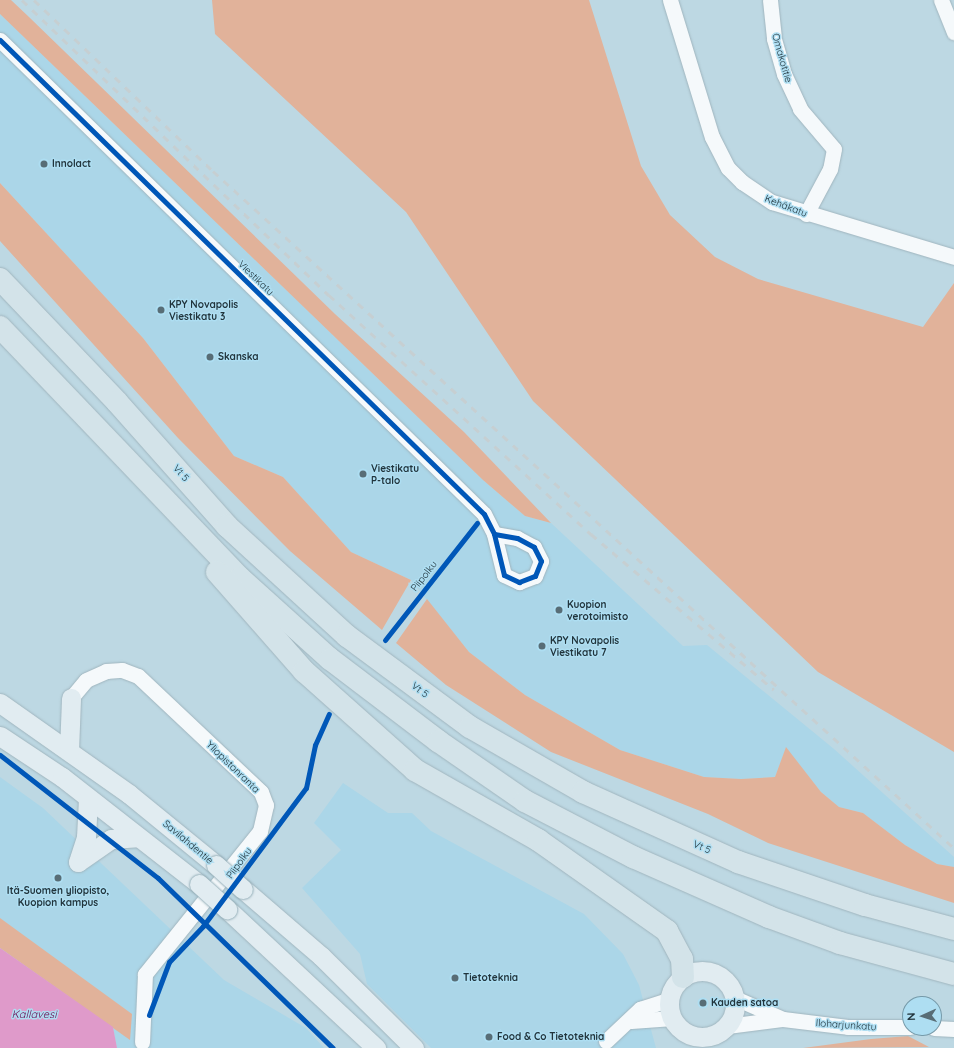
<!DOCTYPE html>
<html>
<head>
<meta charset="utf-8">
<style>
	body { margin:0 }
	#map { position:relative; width:954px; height:1048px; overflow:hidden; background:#bdd8e3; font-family:Quicksand,sans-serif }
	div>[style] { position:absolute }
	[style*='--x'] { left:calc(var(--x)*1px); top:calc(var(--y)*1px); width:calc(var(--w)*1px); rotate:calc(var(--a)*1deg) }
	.built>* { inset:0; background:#abd6e8 }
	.green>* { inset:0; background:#e1b29a }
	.water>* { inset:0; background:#df9aca }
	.roads { filter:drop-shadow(0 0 1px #a0b5be) drop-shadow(0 0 1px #a0b5be) }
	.minor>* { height:15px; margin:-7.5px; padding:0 7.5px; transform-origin:7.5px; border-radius:7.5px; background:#f5f9fb }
	.major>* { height:19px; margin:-9.5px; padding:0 9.5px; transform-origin:9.5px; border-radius:9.5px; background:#e1ecf1 }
	.major>.ring { margin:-9.5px; padding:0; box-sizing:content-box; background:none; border:19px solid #e1ecf1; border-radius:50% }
	.highway>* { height:22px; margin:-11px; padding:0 11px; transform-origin:11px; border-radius:11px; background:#d3e3e9 }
	.rail>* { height:3px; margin-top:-1.5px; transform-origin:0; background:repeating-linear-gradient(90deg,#c6cfd2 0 7px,transparent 0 14px) }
	.bridges { filter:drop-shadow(0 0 1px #95afb9) drop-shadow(0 0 1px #95afb9) }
	.major-bridge>* { height:19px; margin:-9.5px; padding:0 9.5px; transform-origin:9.5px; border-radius:9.5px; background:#e1ecf1 }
	.cycleway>* { height:5px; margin:-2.5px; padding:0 2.5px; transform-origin:2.5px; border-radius:2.5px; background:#0057b8 }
	.dots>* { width:11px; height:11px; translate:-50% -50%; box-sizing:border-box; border:2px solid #aedef2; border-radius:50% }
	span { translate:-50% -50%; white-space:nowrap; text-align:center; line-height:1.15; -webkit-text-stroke:3px #aedef2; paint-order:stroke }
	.street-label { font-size:10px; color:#21343c }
	.poi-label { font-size:10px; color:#21343c; font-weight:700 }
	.left { translate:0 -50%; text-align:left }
	.water-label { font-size:11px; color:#6e074e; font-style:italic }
	.north { position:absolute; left:902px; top:996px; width:40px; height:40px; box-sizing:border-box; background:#aedef2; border:1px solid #769aa9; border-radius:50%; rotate:267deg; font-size:11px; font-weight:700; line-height:16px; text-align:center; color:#21343c }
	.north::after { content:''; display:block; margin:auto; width:14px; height:18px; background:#586d76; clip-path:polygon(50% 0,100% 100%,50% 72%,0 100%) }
</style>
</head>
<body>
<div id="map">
	<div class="built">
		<div style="clip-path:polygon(0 14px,483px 480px,525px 516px,551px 523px,683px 646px,707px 645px,834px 749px,954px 857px,954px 867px,937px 864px,905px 845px,863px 813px,839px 807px,821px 792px,786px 748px,775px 777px,741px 779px,704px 777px,620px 750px,525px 695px,469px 652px,411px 580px,351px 552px,283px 477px,234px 456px,143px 338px,0 183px)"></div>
		<div style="clip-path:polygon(0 777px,43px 808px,224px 980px,306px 1028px,324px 1048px,117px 1048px,113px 1027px,0 948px)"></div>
		<div style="clip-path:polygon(343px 783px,388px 813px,412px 813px,431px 831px,584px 914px,623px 954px,639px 985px,656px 1048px,431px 1048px,367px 984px,360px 954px,302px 888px,341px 850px,314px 823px)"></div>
	</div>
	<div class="green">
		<div style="clip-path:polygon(0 0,11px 0,29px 17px,335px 314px,464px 432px,551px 523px,525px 516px,483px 480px,0 14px)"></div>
		<div style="clip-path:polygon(212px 0,589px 0,641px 166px,670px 215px,715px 257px,758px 279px,923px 327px,954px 283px,954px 752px,818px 672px,533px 401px,406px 212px,215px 34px)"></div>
		<div style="clip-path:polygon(0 183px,143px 338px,234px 456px,283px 477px,351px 552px,411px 580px,382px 630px,290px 551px,178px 438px,0 241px)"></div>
		<div style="clip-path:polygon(427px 599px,469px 652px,525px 695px,620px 750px,704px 777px,741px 779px,775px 777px,786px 747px,821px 792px,839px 807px,863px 813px,905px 845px,937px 864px,954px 867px,954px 903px,768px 843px,708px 814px,551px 752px,446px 685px,396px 643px)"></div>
		<div style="clip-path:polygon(0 918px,132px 1014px,130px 1040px,0 948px)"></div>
		<div style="clip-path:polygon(908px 1036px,929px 1047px,803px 1048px,871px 1039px)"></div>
	</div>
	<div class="water">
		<div style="clip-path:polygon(0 948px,113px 1027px,117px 1048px,0 1048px)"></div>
	</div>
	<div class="roads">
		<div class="minor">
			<div style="--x:670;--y:0;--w:143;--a:73"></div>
			<div style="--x:712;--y:137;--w:35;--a:63"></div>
			<div style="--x:728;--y:168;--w:20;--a:45"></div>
			<div style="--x:742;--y:182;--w:36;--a:34"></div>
			<div style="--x:772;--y:202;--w:190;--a:16.8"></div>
			<div style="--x:770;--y:0;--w:39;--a:84"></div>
			<div style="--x:774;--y:39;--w:36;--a:74"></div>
			<div style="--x:784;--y:74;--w:38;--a:65"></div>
			<div style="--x:800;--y:109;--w:52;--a:49.6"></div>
			<div style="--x:834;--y:149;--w:20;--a:101"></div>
			<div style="--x:830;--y:169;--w:51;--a:118.1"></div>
			<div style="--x:941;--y:0;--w:35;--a:68"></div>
			<div style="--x:0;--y:40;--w:677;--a:44.4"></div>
			<div style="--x:484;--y:514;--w:22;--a:63"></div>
			<div style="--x:494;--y:534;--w:42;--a:76.3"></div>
			<div style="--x:504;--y:575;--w:17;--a:25"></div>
			<div style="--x:519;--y:582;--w:17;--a:-21"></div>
			<div style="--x:535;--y:576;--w:16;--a:-68"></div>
			<div style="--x:541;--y:561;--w:16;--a:-117"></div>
			<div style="--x:534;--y:547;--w:19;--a:-152"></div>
			<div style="--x:517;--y:538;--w:23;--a:-170"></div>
			<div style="--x:71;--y:698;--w:23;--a:-50"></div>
			<div style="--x:86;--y:680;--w:22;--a:-24"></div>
			<div style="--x:106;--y:671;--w:16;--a:-4"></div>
			<div style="--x:122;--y:670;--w:17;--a:21"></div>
			<div style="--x:138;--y:676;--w:169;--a:43.3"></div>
			<div style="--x:261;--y:792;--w:14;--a:69"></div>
			<div style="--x:266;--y:805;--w:27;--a:103"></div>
			<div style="--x:260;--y:831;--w:184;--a:128.8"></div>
			<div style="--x:145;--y:974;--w:68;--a:92.5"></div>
			<div style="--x:735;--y:998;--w:52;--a:23.6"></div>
			<div style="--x:783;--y:1019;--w:65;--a:7"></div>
			<div style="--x:848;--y:1027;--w:62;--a:0"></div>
			<div style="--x:631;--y:1021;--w:42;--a:-4.1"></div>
			<div style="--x:727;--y:1026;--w:55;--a:-7.3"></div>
			<div style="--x:934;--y:1028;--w:20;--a:3"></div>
			<div style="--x:606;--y:1041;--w:47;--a:-43.3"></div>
			<div style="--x:640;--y:1009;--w:32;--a:-18"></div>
		</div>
		<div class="major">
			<div style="--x:0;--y:703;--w:158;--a:35.2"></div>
			<div style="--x:129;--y:794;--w:112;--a:39.2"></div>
			<div style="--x:0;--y:736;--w:74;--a:33.5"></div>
			<div style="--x:62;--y:777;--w:174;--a:38"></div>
			<div style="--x:69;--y:751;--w:53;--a:-87.8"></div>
			<div style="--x:78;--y:862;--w:40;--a:-34.9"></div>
			<div style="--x:111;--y:839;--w:26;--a:-4"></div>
			<div style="--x:78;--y:862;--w:26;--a:-72"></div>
			<div style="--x:86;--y:837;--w:39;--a:-87"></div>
			<div style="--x:243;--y:889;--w:103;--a:40.7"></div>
			<div style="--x:321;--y:956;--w:131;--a:44.7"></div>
			<div style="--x:227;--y:909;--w:204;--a:43"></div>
			<div class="ring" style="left:669px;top:971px;width:47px;height:47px"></div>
		</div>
		<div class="highway">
			<div style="--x:0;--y:279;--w:170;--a:46.4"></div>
			<div style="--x:117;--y:402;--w:166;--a:48.4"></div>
			<div style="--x:227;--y:526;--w:163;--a:42.5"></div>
			<div style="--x:347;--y:636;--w:153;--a:36.5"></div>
			<div style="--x:470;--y:727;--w:130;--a:29.9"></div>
			<div style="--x:583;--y:792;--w:170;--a:24.3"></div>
			<div style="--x:738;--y:862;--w:134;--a:18.7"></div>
			<div style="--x:865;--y:905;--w:92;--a:15.1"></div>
			<div style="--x:0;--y:327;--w:347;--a:46.3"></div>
			<div style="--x:240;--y:578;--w:121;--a:42"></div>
			<div style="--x:330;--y:659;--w:136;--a:37.2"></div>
			<div style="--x:438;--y:741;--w:106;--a:34.6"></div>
			<div style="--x:525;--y:801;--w:122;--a:27.4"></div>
			<div style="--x:633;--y:857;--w:149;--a:23.8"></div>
			<div style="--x:769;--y:917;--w:76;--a:20.1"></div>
			<div style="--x:840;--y:943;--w:118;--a:15.2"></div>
			<div style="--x:217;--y:572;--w:132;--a:48.7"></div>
			<div style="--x:304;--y:671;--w:149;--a:41.7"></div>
			<div style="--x:415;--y:770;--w:142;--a:29.6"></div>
			<div style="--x:538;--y:840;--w:158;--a:35.2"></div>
			<div style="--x:667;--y:931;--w:32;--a:62"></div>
			<div style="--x:682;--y:959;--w:18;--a:87"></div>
		</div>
	</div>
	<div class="rail">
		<div style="--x:22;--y:0;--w:426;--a:43.9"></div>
		<div style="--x:329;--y:295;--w:355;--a:42.4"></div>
		<div style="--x:591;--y:534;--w:240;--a:40.4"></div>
		<div style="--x:34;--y:0;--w:248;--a:43.7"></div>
		<div style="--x:213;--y:171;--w:1004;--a:42.42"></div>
	</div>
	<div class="bridges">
		<div class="major-bridge">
			<div style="--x:216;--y:865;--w:36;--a:42"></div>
			<div style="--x:199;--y:884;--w:38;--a:42"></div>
		</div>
	</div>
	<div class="cycleway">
		<div style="--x:0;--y:40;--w:677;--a:44.4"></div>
		<div style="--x:484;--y:514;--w:22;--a:63"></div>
		<div style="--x:494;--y:534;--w:42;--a:76.3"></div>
		<div style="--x:504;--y:575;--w:17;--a:25"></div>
		<div style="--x:519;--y:582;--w:17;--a:-21"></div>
		<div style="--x:535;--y:576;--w:16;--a:-68"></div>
		<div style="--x:541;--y:561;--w:16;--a:-117"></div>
		<div style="--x:534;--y:547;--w:19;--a:-152"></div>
		<div style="--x:517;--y:538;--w:23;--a:-170"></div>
		<div style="--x:385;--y:640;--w:149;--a:-51.8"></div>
		<div style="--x:0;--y:755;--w:200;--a:37.9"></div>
		<div style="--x:158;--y:878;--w:244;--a:44.2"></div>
		<div style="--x:149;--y:1015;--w:57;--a:-69.3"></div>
		<div style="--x:169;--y:962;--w:50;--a:-46.6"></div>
		<div style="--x:203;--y:926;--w:172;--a:-53.3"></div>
		<div style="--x:306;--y:788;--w:44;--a:-78.2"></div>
		<div style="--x:315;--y:745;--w:34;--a:-66"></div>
	</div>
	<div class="dots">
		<div style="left:44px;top:164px;background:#586d76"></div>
		<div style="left:161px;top:310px;background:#586d76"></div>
		<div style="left:210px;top:357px;background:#586d76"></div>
		<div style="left:363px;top:474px;background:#586d76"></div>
		<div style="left:559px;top:610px;background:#586d76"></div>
		<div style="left:542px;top:646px;background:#586d76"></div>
		<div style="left:58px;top:878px;background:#586d76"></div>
		<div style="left:455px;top:978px;background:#586d76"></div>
		<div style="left:703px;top:1003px;background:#586d76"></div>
		<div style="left:489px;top:1037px;background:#586d76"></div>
	</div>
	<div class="street-label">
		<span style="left:782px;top:58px;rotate:74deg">Omakotitie</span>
		<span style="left:786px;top:206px;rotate:21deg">Kehäkatu</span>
		<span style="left:256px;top:278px;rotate:44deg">Viestikatu</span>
		<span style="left:181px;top:473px;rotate:48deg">Vt 5</span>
		<span style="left:424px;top:576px;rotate:-52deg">Piipolku</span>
		<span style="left:420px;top:690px;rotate:37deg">Vt 5</span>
		<span style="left:233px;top:767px;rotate:44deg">Yliopistonranta</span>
		<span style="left:188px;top:842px;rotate:40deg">Savilahdentie</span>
		<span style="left:702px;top:847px;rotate:23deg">Vt 5</span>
		<span style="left:239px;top:863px;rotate:-54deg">Piipolku</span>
		<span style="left:846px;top:1025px;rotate:4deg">Iloharjunkatu</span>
	</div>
	<div class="poi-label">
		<span class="left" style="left:52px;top:164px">Innolact</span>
		<span class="left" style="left:169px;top:310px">KPY Novapolis<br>Viestikatu 3</span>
		<span class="left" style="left:218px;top:357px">Skanska</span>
		<span class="left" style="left:371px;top:474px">Viestikatu<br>P-talo</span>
		<span class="left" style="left:567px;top:610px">Kuopion<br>verotoimisto</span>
		<span class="left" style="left:550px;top:646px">KPY Novapolis<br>Viestikatu 7</span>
		<span style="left:58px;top:896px">Itä-Suomen yliopisto,<br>Kuopion kampus</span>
		<span class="left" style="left:463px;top:978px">Tietoteknia</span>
		<span class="left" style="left:711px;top:1003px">Kauden satoa</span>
		<span class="left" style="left:497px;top:1037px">Food &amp; Co Tietoteknia</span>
	</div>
	<div class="water-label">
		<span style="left:34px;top:1014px">Kallavesi</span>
	</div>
	<div class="north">N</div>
</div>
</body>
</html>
